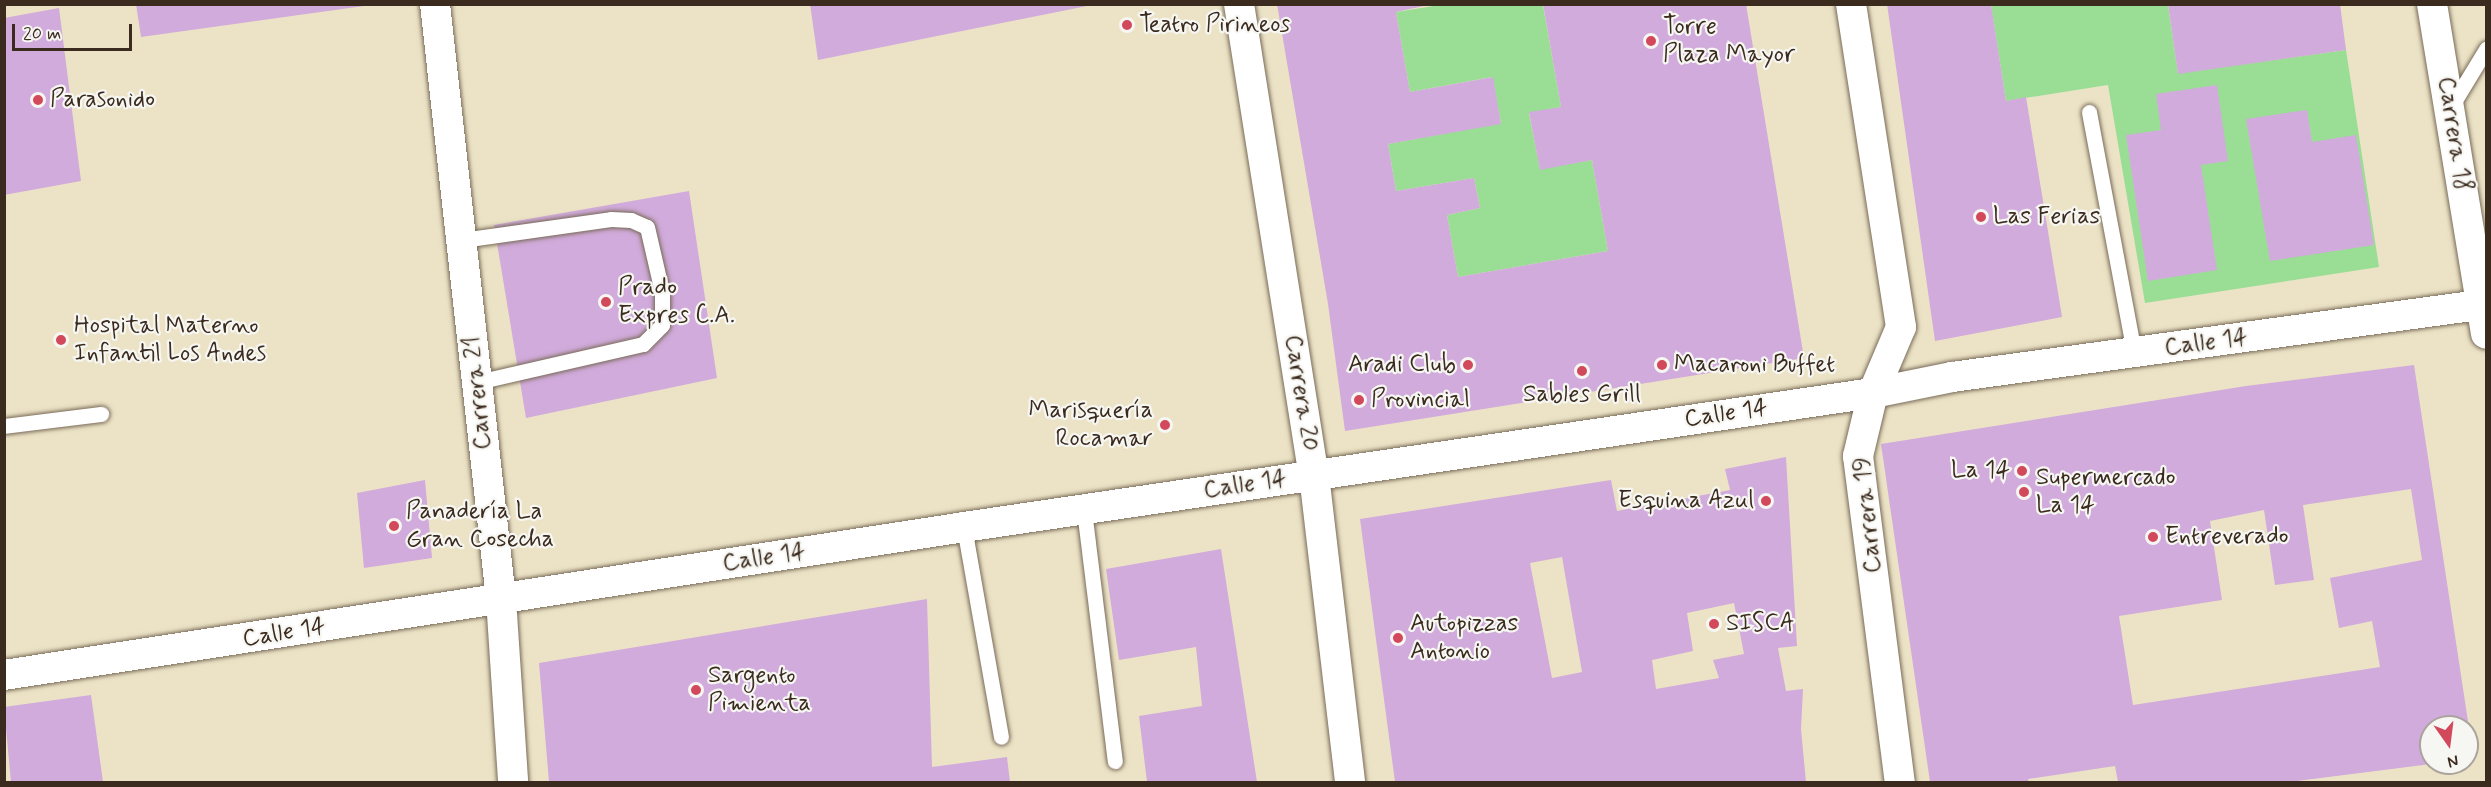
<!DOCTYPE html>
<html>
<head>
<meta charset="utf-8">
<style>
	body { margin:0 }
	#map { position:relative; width:2491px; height:787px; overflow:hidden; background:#ece3c6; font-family:Mynerve,sans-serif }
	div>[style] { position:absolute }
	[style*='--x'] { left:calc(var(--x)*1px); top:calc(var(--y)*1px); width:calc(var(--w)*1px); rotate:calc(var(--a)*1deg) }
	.green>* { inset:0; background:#9ade96 }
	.building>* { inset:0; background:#d1abdb }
	.roads { filter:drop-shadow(0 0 2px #796b59) drop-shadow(0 0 2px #796b59) }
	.service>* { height:15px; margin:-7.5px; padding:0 7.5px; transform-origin:7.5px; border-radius:7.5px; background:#fff }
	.minor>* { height:30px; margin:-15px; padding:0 15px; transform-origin:15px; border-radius:15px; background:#fff }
	.dots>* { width:16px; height:16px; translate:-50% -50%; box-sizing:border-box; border:3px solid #f6f6f2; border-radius:50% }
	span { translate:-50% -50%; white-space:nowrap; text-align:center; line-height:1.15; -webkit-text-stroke:4.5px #f6f6f2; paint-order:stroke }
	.poi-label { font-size:24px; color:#3b2a1e }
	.left { translate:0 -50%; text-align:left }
	.right { translate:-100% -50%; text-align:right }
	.street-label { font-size:24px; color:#3b2a1e }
	.frame { position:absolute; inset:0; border:6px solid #3b2a1e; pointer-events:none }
	.north { position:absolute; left:2419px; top:715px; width:60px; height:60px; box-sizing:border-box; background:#f6f6f2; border:2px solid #aba49d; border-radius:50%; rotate:166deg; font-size:16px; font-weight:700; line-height:24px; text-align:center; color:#3b2a1e }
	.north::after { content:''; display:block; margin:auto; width:21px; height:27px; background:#d1495b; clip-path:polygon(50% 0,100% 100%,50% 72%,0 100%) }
	.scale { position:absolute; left:12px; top:24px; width:120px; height:27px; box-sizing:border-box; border:3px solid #3b2a1e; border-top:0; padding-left:8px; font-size:18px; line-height:21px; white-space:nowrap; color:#3b2a1e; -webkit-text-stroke:4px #f6f6f2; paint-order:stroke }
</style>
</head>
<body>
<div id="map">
	<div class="green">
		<div style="clip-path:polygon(1440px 5px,1543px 5px,1561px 107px,1529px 113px,1540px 169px,1592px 160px,1608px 251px,1458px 277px,1447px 215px,1480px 208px,1474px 178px,1396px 191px,1388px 144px,1501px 123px,1492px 77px,1410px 92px,1396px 12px)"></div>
		<div style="clip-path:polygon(1991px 5px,2168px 5px,2178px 73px,2346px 50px,2379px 267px,2145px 303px,2108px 85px,2006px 101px)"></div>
	</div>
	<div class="building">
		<div style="clip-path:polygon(136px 4px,364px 4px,364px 6px,141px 37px)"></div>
		<div style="clip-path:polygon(810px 4px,1087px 4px,1087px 6px,818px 60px)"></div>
		<div style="clip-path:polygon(1277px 4px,1433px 4px,1396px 12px,1410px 92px,1493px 77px,1501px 124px,1388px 144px,1396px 191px,1474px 178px,1480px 208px,1447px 215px,1458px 277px,1608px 251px,1592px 160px,1540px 170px,1529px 112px,1561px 107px,1543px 4px,1746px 4px,1804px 358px,1345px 431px,1328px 304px)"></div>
		<div style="clip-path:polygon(1887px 4px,1991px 4px,2006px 101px,2026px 97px,2062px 317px,1935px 341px)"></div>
		<div style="clip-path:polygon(2168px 4px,2340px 4px,2346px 50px,2178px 74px)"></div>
		<div style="clip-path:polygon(59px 8px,81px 181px,4px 195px,4px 18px)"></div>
		<div style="clip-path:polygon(2217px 85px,2228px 161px,2201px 165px,2217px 270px,2148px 281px,2126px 135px,2161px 130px,2156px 94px)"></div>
		<div style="clip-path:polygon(2307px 110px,2312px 142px,2356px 135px,2374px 245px,2270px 261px,2246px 119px)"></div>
		<div style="clip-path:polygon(689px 191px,717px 378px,526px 418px,494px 225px)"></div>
		<div style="clip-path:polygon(evenodd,2414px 365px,2474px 761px,2467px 761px,2467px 727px,2431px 727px,2431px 764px,2289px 782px,2118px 782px,2115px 766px,2028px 779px,2029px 782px,1930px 782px,1881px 444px,2246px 386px,2414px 365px,2411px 489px,2422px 560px,2330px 578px,2339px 628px,2372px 621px,2380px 667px,2133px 705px,2119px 616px,2222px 600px,2210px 521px,2264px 510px,2275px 585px,2314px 580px,2303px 505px,2411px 489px)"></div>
		<div style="clip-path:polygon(evenodd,1786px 457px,1797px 646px,1778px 648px,1786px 691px,1803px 689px,1801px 729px,1806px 782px,1395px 782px,1360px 519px,1611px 480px,1617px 511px,1730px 490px,1725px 469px,1786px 457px,1562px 557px,1582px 672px,1552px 678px,1530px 563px,1562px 557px,1786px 457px,1734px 603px,1744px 654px,1713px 660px,1719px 678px,1656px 689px,1652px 660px,1693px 651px,1687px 613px,1734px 603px)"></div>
		<div style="clip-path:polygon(425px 480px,432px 558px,364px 568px,357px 493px)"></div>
		<div style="clip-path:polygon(1221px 549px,1257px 782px,1147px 782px,1139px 716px,1202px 706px,1196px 647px,1119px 660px,1106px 569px)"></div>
		<div style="clip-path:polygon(927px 599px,932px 767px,1007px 757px,1010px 782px,549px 782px,539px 663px)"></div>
		<div style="clip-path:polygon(91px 695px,103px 782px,11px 782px,4px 707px)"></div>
	</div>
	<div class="roads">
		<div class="service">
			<div style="--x:2452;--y:105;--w:66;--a:-58.7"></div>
			<div style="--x:2089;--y:112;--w:245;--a:79.4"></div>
			<div style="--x:462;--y:240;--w:150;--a:-8"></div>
			<div style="--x:611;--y:219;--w:20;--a:3"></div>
			<div style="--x:631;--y:220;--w:17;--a:24"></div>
			<div style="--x:647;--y:227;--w:67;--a:77"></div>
			<div style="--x:662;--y:292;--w:33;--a:90"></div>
			<div style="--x:662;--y:325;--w:27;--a:135"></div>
			<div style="--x:643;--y:344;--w:170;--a:167.1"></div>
			<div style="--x:4;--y:426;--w:98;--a:-7.1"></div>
			<div style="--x:1084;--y:510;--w:253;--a:83"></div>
			<div style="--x:964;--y:527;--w:213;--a:80"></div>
		</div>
		<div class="minor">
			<div style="--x:435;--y:4;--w:599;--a:83.67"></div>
			<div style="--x:501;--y:599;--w:183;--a:86.2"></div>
			<div style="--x:1239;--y:4;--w:477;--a:81"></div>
			<div style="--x:1314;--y:475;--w:309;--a:83.3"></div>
			<div style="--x:1851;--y:4;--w:327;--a:81.2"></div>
			<div style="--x:1901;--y:327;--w:72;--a:113"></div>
			<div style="--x:1873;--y:393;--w:65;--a:103.4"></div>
			<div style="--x:1858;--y:456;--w:329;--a:82.7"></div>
			<div style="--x:2432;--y:4;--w:334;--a:80.7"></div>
			<div style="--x:4;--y:675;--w:971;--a:-8.76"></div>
			<div style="--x:964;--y:527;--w:919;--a:-8.39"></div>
			<div style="--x:1873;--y:393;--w:81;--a:-11.4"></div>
			<div style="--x:1952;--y:377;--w:539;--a:-7.78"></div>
		</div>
	</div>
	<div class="dots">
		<div style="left:1127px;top:25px;background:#d1495b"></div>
		<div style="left:1651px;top:41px;background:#d1495b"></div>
		<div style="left:38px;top:100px;background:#d1495b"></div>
		<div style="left:1981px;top:217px;background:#d1495b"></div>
		<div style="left:606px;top:302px;background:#d1495b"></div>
		<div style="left:61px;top:340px;background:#d1495b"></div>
		<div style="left:1468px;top:365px;background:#d1495b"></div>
		<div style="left:1662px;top:365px;background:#d1495b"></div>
		<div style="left:1582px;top:371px;background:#d1495b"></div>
		<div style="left:1359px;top:400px;background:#d1495b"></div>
		<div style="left:1165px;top:425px;background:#d1495b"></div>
		<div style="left:2022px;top:471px;background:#d1495b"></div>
		<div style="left:2024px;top:492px;background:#d1495b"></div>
		<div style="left:1766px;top:501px;background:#d1495b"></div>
		<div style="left:394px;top:526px;background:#d1495b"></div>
		<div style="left:2153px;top:537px;background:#d1495b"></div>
		<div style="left:1714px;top:624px;background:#d1495b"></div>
		<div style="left:1398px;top:638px;background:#d1495b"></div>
		<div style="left:696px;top:690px;background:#d1495b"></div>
	</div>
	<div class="poi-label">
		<span class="left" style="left:1139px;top:25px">Teatro Pirineos</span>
		<span class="left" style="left:1663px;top:41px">Torre<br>Plaza Mayor</span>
		<span class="left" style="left:50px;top:100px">Parasonido</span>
		<span class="left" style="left:1993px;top:217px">Las Ferias</span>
		<span class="left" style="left:618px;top:302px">Prado<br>Expres C.A.</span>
		<span class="left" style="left:74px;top:340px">Hospital Materno<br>Infantil Los Andes</span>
		<span class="right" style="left:1456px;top:365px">Aradi Club</span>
		<span class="left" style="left:1674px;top:365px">Macaroni Buffet</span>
		<span style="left:1582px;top:395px">Sables Grill</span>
		<span class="left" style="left:1371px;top:400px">Provincial</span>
		<span class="right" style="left:1153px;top:425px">Marisquería<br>Rocamar</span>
		<span class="right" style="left:2010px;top:471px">La 14</span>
		<span class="left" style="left:2036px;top:492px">Supermercado<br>La 14</span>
		<span class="right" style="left:1754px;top:501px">Esquina Azul</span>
		<span class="left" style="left:406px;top:526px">Panadería La<br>Gran Cosecha</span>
		<span class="left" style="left:2165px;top:537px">Entreverado</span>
		<span class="left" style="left:1410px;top:638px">Autopizzas<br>Antonio</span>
		<span class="left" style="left:1726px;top:624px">SISCA</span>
		<span class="left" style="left:708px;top:690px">Sargento<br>Pimienta</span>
	</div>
	<div class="street-label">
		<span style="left:2454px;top:134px;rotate:81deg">Carrera 18</span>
		<span style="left:2206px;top:343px;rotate:-8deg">Calle 14</span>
		<span style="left:478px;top:393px;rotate:-96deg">Carrera 21</span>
		<span style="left:1301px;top:393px;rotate:81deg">Carrera 20</span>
		<span style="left:1726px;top:414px;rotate:-8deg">Calle 14</span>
		<span style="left:1245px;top:485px;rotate:-9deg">Calle 14</span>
		<span style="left:1868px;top:515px;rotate:-96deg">Carrera 19</span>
		<span style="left:764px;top:558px;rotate:-9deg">Calle 14</span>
		<span style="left:284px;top:633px;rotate:-9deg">Calle 14</span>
	</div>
	<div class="frame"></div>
	<div class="north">N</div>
	<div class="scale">20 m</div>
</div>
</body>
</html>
